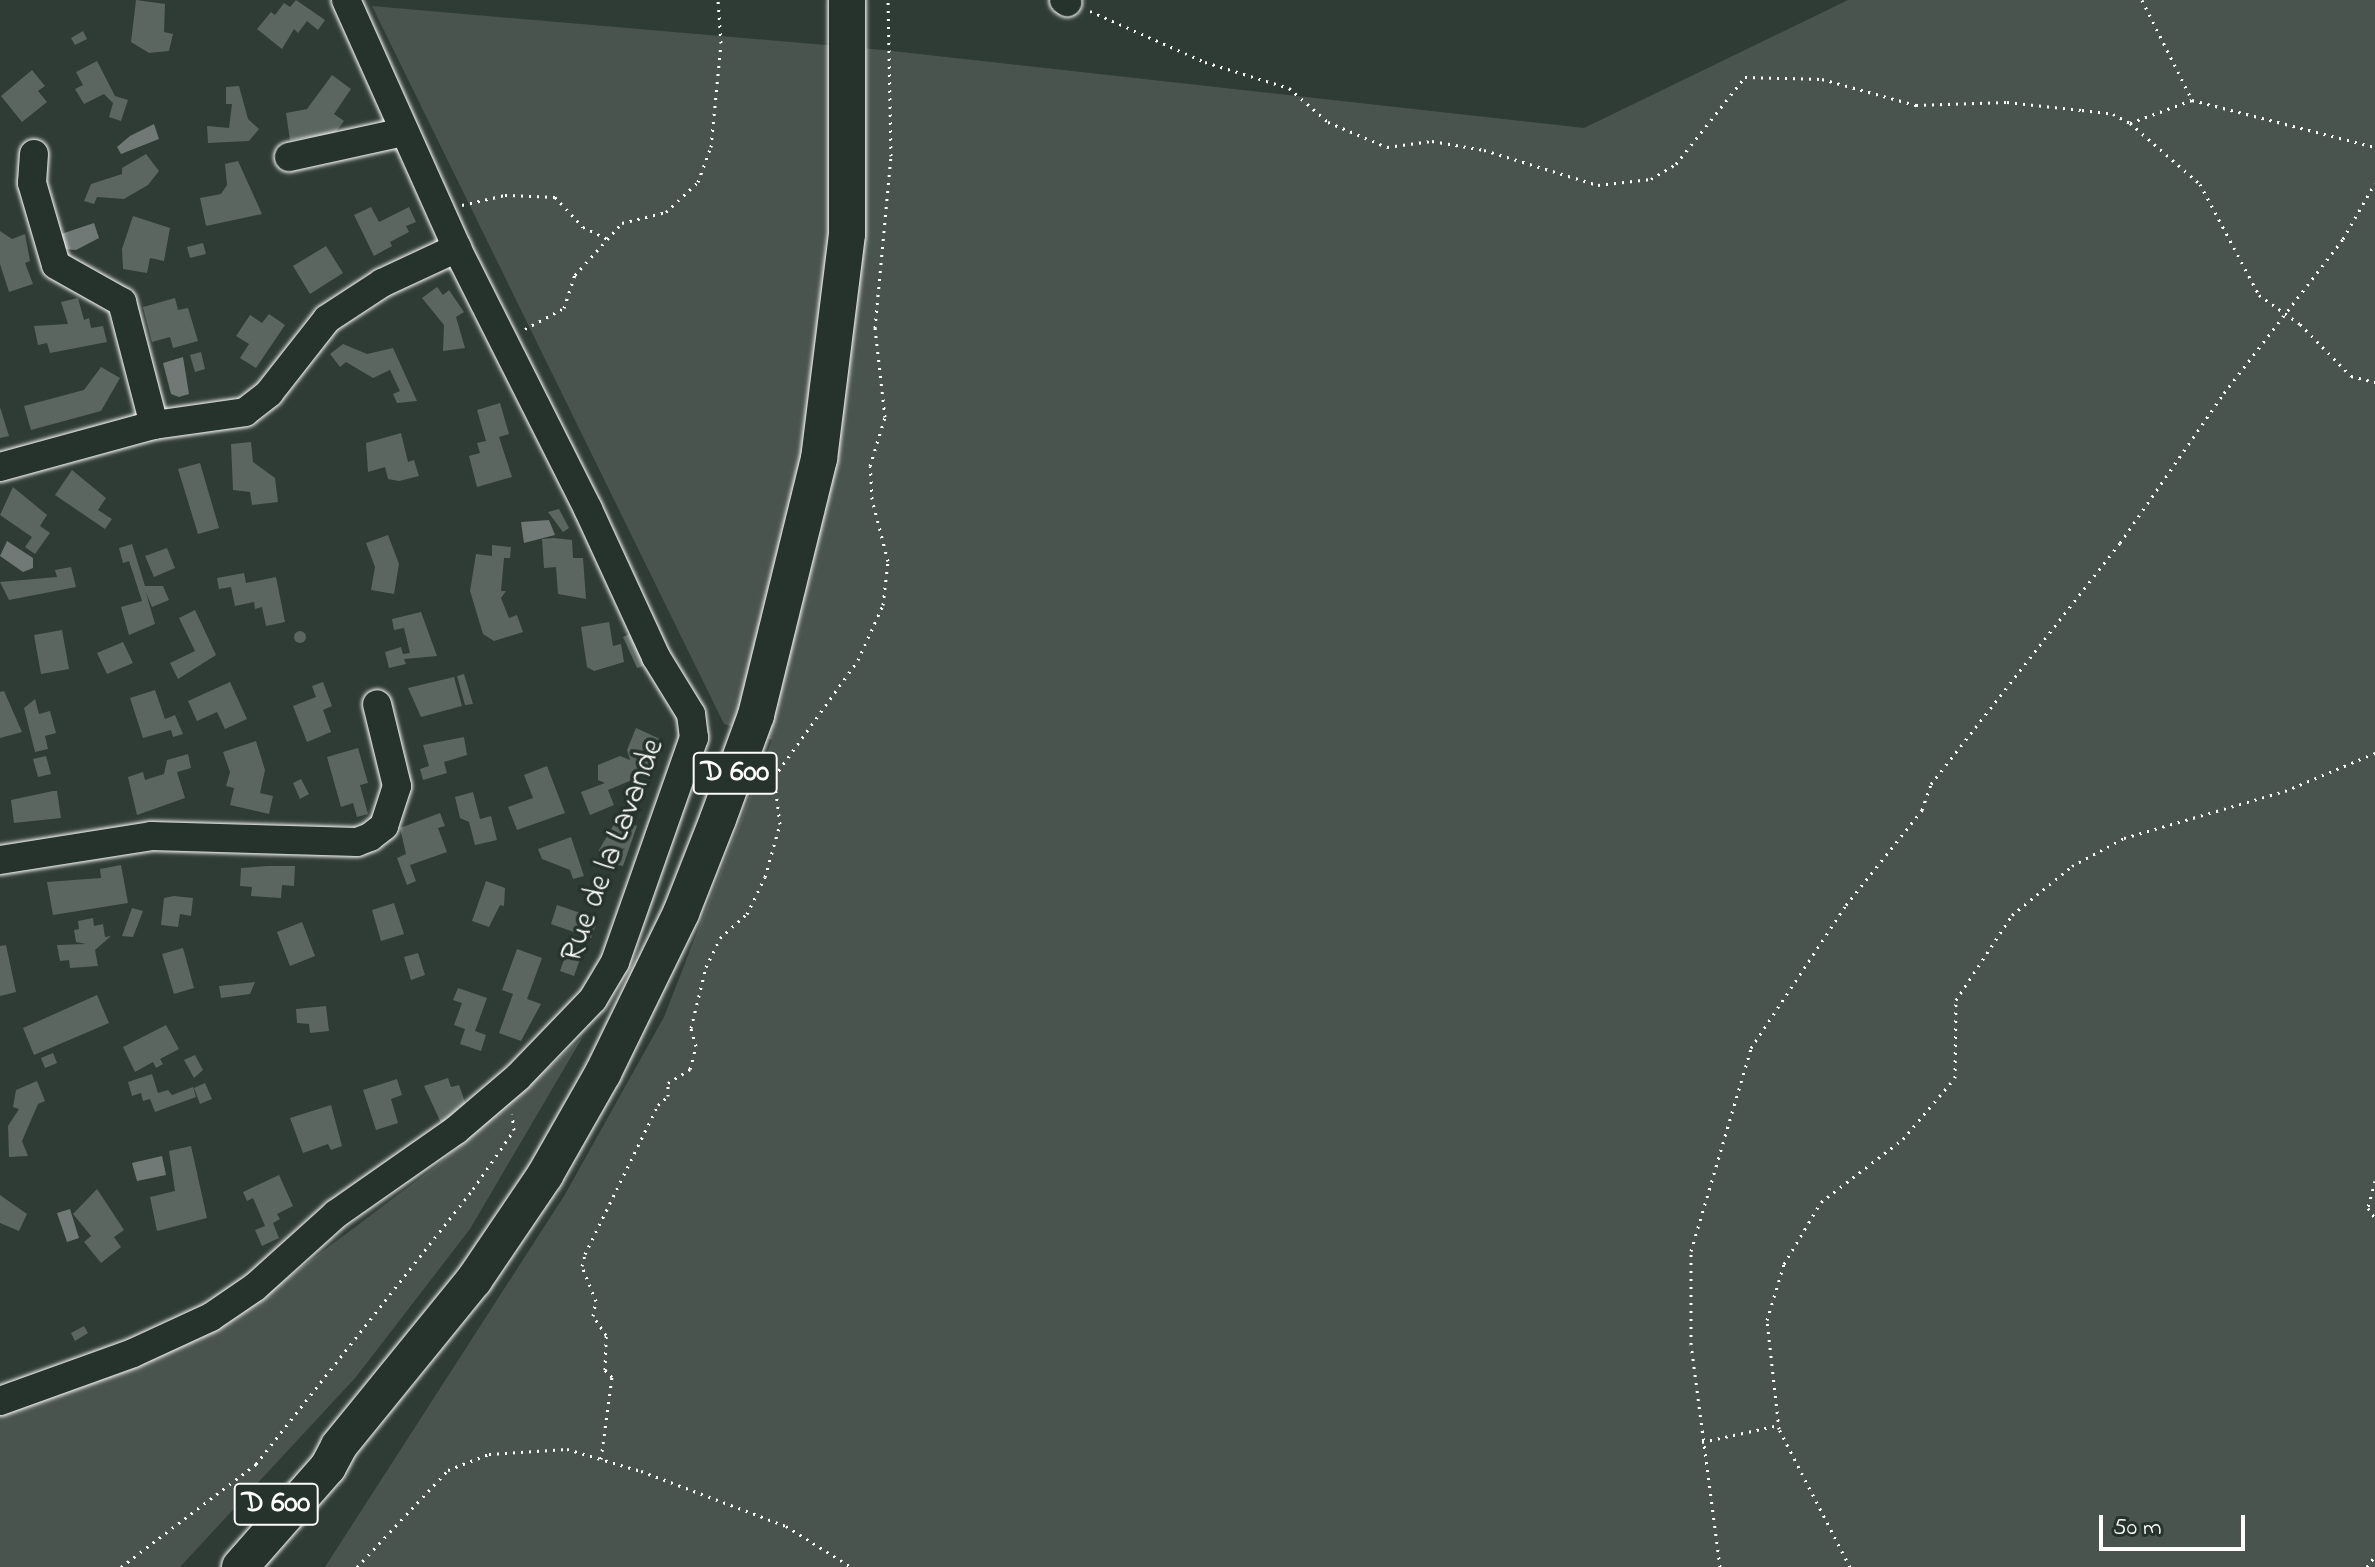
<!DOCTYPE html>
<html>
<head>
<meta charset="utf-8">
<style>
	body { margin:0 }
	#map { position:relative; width:2375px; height:1567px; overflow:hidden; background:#2f3b35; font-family:"Indie Flower",sans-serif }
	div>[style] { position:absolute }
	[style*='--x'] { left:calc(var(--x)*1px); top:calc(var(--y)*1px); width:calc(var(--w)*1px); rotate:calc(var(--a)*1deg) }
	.green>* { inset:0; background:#4a544f }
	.water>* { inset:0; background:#707975 }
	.building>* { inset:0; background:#5b6661 }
	.round { border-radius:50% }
	.path>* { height:3px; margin-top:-1.5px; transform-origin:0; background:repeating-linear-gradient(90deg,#fff 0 2px,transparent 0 8px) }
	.roads { filter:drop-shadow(0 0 2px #fff) drop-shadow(0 0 2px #fff) }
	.minor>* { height:28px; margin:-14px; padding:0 14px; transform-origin:14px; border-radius:14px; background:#26332d }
	.major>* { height:36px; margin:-18px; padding:0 18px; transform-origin:18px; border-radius:18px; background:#26332d }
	span { translate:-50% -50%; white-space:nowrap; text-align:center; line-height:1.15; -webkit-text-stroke:7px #26332d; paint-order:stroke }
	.shield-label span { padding:2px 6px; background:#26332d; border:2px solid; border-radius:6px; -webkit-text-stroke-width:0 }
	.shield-label { font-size:30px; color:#fff; font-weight:700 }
	.street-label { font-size:32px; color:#fff }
	.scale { position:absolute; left:2099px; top:1515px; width:146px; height:36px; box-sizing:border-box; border:4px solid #fff; border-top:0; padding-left:10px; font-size:24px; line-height:28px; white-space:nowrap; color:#fff; -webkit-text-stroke:6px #26332d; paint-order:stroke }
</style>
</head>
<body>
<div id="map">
	<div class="green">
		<div style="clip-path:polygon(1848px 0,2375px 0,2375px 1567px,325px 1567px,564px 1196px,664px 1017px,772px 740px,724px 724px,372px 6px,883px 50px,1584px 128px)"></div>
		<div style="clip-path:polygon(582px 1038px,470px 1229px,356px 1377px,180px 1567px,0 1567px,0 1412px,234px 1318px,435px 1167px)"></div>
	</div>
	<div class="water">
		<div style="clip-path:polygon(154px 124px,159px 139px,121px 154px,117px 147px,130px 136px)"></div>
		<div style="clip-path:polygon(94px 223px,99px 238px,76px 250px,65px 249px,61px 234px)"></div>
		<div style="clip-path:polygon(183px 357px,189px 394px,179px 397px,171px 394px,163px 363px)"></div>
		<div style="clip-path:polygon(549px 520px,555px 535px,524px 543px,521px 522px)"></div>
		<div style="clip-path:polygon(7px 541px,33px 558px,33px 568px,23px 572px,0 556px)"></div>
		<div style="clip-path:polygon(162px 1156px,166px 1175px,137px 1181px,132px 1163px)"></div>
		<div style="clip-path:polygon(70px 1209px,79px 1238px,67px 1242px,57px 1213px)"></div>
	</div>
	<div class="building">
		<div style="clip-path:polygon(136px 0,165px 4px,164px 32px,173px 34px,169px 51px,149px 53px,131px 42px)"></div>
		<div style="clip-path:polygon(296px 0,325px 20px,318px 30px,307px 21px,298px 33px,294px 29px,282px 49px,257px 29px,271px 12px,275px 15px,284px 3px,290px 7px)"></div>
		<div style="clip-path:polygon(83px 31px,87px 39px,75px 45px,71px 38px)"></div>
		<div style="clip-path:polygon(97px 61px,115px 96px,128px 100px,121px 121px,109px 117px,113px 103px,104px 94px,84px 104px,75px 89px,83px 85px,76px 72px)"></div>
		<div style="clip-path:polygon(32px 70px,45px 86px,38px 91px,47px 102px,22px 122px,1px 96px)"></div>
		<div style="clip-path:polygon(332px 75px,351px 89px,334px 114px,344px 121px,335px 133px,290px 140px,286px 113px,307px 109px)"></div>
		<div style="clip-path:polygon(239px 86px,248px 119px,259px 129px,249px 141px,208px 143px,207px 126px,229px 128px,232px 104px,226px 104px,226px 87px)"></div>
		<div style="clip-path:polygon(146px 154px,159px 171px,148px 185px,124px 199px,97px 197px,94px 204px,84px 201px,91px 184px,122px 174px,122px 168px)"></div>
		<div style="clip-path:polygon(238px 161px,262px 214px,206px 226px,200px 198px,221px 194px,227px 185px,225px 164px)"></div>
		<div style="clip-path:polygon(371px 207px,379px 222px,409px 207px,416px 222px,406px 226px,409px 232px,390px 242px,392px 246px,374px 256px,354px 215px)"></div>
		<div style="clip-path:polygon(133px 216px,170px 228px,164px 261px,150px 258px,147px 273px,123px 269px,122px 249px)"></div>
		<div style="clip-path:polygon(0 231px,12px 239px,25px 234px,30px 261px,25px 263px,33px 284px,9px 292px,0 264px)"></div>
		<div style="clip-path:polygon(203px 243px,206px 254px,190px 258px,187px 247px)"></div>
		<div style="clip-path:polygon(326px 246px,343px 273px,310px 294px,293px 266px)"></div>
		<div style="clip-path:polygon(437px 287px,443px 295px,449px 290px,464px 312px,456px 317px,465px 348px,443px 351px,444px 325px,422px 298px)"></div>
		<div style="clip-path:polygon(78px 298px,84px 320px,89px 318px,91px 328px,103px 326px,107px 342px,50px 353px,47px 343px,38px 345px,34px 326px,68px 324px,61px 302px)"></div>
		<div style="clip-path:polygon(175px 298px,178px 310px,188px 308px,198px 341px,173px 348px,170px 337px,152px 342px,143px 307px)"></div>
		<div style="clip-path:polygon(269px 314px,285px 325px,256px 368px,240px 358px,249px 344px,236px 336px,250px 315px,262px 323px)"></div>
		<div style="clip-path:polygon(343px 344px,367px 354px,393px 348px,417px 401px,397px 403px,393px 394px,400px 391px,390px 370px,373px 378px,346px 362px,340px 367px,330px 354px)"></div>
		<div style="clip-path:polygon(201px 352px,205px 369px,195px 372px,190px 355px)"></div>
		<div style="clip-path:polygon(101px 367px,120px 378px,101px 411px,31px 430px,24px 406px,84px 390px)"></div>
		<div style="clip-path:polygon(500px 403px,509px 434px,499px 437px,512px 477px,477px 487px,469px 456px,480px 453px,477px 443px,486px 441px,477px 410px)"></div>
		<div style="clip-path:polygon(0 407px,9px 436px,0 438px)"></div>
		<div style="clip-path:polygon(401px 433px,408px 462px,414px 460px,419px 476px,399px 481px,388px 479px,385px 467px,368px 472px,366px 443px)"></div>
		<div style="clip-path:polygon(251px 442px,253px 462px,275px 478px,278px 502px,252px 505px,250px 492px,233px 490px,231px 444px)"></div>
		<div style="clip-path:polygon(200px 463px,219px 528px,198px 534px,178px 469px)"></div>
		<div style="clip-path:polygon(72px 470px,106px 498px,98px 510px,112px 519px,105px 529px,55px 495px)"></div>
		<div style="clip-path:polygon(13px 487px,47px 515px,40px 526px,50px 533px,35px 554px,25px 547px,32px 537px,0 515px)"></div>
		<div style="clip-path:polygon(559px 509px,569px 528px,563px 532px,548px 512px)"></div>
		<div style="clip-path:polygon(388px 535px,399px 564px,394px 594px,371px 590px,375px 567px,366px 543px)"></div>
		<div style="clip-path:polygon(554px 538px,572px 540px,573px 558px,583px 558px,586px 599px,558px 594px,556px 567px,544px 568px,542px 539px)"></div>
		<div style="clip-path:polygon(132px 544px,145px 586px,163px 586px,169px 600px,152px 607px,146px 593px,155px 624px,129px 635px,121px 607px,142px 601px,129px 561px,123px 563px,119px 548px)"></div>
		<div style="clip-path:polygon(492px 545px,511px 547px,510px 558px,504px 558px,501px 591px,506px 591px,501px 598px,509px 618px,517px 615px,523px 632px,494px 641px,483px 634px,470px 591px,476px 554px,492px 556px)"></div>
		<div style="clip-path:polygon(167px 548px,175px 568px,154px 577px,145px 556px)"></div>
		<div style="clip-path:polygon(71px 567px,76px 587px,9px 600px,0 582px,57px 577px,55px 570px)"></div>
		<div style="clip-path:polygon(244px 573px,246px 583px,276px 577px,285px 622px,266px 626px,262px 607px,255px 609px,254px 602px,235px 606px,231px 587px,219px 589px,217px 578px)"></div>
		<div style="clip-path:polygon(195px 610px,216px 655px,178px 679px,170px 663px,195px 651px,179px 618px)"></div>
		<div style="clip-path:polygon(421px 612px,437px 656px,404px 659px,406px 664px,389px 668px,385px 652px,401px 647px,403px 654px,410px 653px,404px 628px,394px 630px,392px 619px)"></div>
		<div style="clip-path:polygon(609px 622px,613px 646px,621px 644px,624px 662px,594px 671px,587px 667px,581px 627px)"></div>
		<div style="clip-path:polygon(62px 630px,69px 669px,41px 674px,34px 635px)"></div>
		<div class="round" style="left:294px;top:631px;width:12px;height:12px"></div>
		<div style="clip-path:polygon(634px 632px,644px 654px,644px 666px,637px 668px,623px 637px)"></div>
		<div style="clip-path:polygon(123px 642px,133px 663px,107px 674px,97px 653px)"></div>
		<div style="clip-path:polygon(464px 674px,473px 704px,465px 705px,457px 676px)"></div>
		<div style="clip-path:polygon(454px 677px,462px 706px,421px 717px,408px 688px)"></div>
		<div style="clip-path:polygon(230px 682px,247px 719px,225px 729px,217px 712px,197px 721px,188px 701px)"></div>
		<div style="clip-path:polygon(323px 682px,332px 706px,323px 710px,331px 732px,307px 742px,293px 706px,316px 697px,312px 686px)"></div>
		<div style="clip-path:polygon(155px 690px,165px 719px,175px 715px,183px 734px,173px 737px,171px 730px,143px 738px,130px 698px)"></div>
		<div style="clip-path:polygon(4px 691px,22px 732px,0 738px,0 692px)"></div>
		<div style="clip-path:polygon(35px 699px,39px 714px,50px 711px,56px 733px,45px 736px,48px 749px,35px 752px,24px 708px)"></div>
		<div style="clip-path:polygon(636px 728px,660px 739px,650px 763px,632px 780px,608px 790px,614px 805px,590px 815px,581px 792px,605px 783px,598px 780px,598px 765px,620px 756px,630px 760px,627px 750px)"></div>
		<div style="clip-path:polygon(464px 737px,467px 755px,444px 762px,447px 773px,423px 780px,420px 769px,429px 766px,423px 745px)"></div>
		<div style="clip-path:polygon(256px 741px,265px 770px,260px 793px,273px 796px,269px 814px,230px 805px,234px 788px,226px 786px,230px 772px,223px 752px)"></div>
		<div style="clip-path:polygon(358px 748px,368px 783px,360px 785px,368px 814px,357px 817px,353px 803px,341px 807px,327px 757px)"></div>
		<div style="clip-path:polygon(188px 754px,191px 768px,177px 772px,185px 798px,137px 815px,128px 777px,143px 772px,145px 780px,164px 774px,167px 760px)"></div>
		<div style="clip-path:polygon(46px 756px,51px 774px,38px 777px,33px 759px)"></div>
		<div style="clip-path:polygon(547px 766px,565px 813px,517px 830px,508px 807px,533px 798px,524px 775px)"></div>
		<div style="clip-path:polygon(301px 779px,309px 794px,300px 799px,293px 783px)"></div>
		<div style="clip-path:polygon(53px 791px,57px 791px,61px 818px,14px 823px,11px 800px)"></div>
		<div style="clip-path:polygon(473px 792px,480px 819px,491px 816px,497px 840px,475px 845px,469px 822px,460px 818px,455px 797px)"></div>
		<div style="clip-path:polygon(440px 813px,445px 826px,438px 828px,447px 852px,410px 865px,416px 881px,407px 885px,397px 858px,406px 854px,400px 828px)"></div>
		<div style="clip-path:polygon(617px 819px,637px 826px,623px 866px,603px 862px,599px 850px)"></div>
		<div style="clip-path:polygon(571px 837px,584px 876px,573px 879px,570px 870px,542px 859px,538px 849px)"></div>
		<div style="clip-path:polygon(121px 865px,128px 903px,53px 915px,47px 882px,101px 878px,100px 869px)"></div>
		<div style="clip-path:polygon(268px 866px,295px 866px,294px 886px,282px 885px,281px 898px,251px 896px,252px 887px,240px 886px,241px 868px)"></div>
		<div style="clip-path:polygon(486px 881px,505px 888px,504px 906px,500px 905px,489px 927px,472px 921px)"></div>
		<div style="clip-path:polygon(174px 896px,193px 898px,191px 916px,180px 914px,178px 927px,161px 925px,164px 898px)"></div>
		<div style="clip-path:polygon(394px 903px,404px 934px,381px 941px,372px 910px)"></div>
		<div style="clip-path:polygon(557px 905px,598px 919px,591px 938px,551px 924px)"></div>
		<div style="clip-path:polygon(132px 908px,143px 911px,133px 937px,122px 936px)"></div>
		<div style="clip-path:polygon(93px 918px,94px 926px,103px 924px,105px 937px,111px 936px,95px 950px,98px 966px,70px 968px,69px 960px,60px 961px,57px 945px,86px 944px,76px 942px,74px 930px,79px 929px,78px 921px)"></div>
		<div style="clip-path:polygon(302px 922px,315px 956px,290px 966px,277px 932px)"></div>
		<div style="clip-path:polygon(6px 945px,16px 992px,0 996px,0 946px)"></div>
		<div style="clip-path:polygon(183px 948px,194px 988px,174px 994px,162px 954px)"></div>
		<div style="clip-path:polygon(517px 949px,542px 958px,527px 999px,541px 1004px,521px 1041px,499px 1033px,513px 994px,502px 990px)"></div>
		<div style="clip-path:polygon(418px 953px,425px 975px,411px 980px,404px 957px)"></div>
		<div style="clip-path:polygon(566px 954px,580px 959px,574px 976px,560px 971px)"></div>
		<div style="clip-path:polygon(255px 982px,250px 994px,221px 998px,219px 986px)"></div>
		<div style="clip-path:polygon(458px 988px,487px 998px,475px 1031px,486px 1035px,481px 1051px,460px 1044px,465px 1029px,454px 1025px,462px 1003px,453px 1000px)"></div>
		<div style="clip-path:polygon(97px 995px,109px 1023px,34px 1055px,23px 1028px)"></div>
		<div style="clip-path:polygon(326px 1006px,329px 1031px,310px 1033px,309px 1024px,297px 1023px,296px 1009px)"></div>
		<div style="clip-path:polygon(166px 1025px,179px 1049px,160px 1059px,163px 1064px,156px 1068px,153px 1062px,135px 1072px,123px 1047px)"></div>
		<div style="clip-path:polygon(53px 1053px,57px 1063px,45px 1068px,41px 1058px)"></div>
		<div style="clip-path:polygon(195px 1055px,203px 1070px,194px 1078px,184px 1060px)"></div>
		<div style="clip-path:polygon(152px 1074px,158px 1093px,168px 1090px,172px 1095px,193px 1087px,196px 1097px,155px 1112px,150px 1099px,143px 1101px,141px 1093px,132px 1096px,128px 1082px)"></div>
		<div style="clip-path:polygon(448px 1078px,451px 1087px,459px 1085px,466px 1105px,458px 1108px,461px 1117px,442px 1125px,424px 1086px)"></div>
		<div style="clip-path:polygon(397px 1079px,402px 1095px,391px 1099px,398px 1123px,376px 1130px,363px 1090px)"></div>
		<div style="clip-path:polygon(37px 1081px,45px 1101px,38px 1104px,22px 1141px,28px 1156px,9px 1157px,8px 1126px,19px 1109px,13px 1107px,16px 1090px)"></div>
		<div style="clip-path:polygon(205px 1083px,212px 1099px,200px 1104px,194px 1088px)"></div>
		<div style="clip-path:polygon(331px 1105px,342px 1146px,331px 1150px,328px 1144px,303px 1153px,290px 1118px)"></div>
		<div style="clip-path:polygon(191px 1146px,207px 1218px,157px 1231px,150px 1197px,175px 1191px,169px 1151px)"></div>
		<div style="clip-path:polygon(279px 1175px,293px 1206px,277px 1214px,280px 1219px,273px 1223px,279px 1238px,262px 1246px,255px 1230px,265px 1226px,253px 1198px,247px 1201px,243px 1192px)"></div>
		<div style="clip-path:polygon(97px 1189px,124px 1230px,114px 1237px,121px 1247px,101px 1263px,84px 1242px,91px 1236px,73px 1214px)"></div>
		<div style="clip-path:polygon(0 1195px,27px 1214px,19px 1231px,0 1223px)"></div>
		<div style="clip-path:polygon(84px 1326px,88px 1333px,75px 1341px,71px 1333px)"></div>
	</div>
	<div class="path">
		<div style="--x:2142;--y:0;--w:112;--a:63.4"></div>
		<div style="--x:2192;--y:100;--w:189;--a:14.4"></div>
		<div style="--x:1090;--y:11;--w:126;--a:23.9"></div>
		<div style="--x:1205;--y:62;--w:88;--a:17.2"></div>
		<div style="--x:1289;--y:88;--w:52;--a:41.1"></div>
		<div style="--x:1328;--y:122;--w:64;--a:23"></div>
		<div style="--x:1387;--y:147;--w:45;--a:-7.6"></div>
		<div style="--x:1432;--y:141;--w:53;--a:9.8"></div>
		<div style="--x:1484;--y:150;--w:119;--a:17.1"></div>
		<div style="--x:1598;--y:185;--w:53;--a:-6.5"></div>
		<div style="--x:1651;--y:179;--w:29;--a:-31"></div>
		<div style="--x:1676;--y:164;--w:111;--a:-51.6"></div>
		<div style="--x:1745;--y:77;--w:77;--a:1.5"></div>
		<div style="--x:1822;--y:79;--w:98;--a:15.5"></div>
		<div style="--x:1916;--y:105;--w:91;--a:-1.9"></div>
		<div style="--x:2007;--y:102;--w:75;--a:6.1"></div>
		<div style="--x:2082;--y:110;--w:31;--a:7"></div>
		<div style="--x:2113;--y:114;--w:19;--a:28"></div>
		<div style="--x:2130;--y:123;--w:66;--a:-20.4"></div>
		<div style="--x:2130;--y:123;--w:93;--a:41.1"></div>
		<div style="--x:2200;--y:184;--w:126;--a:62"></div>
		<div style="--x:2259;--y:295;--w:50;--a:35.3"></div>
		<div style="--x:2300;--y:324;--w:73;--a:45.6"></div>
		<div style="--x:2351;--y:376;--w:25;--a:14"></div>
		<div style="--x:462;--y:205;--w:44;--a:-13.1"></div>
		<div style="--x:505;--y:195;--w:50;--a:2.3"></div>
		<div style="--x:555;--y:197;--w:41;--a:47"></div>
		<div style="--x:583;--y:227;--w:28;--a:26"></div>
		<div style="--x:525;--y:329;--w:44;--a:-28.3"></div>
		<div style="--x:564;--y:308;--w:35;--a:-72"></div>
		<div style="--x:575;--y:275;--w:70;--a:-47.9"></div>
		<div style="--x:622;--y:223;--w:45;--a:-14"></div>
		<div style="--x:666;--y:212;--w:44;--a:-43.2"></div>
		<div style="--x:698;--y:182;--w:37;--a:-70"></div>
		<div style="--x:711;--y:147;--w:104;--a:-84.5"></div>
		<div style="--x:721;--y:43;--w:43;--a:-94"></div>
		<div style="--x:2375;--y:1181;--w:28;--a:105"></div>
		<div style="--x:2368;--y:1208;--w:12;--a:55"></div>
		<div style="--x:1702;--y:1442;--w:79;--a:-12.4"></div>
		<div style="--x:601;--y:1459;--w:83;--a:-82.4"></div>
		<div style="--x:612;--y:1377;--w:10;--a:-135"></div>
		<div style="--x:605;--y:1370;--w:35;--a:-88"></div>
		<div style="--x:606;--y:1335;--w:23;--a:-124"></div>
		<div style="--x:593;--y:1316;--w:15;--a:-79"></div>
		<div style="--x:596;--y:1301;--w:38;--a:-112"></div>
		<div style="--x:582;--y:1266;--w:12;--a:-76"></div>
		<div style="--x:585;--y:1254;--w:166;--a:-63.9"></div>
		<div style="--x:658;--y:1105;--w:13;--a:-42"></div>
		<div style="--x:668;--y:1096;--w:13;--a:-90"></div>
		<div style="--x:668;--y:1083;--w:26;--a:-32"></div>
		<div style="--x:690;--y:1069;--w:24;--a:-75"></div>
		<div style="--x:696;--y:1046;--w:19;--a:-106"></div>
		<div style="--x:691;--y:1028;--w:63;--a:-76.2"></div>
		<div style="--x:706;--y:967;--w:32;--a:-64"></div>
		<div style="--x:720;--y:938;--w:36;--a:-42"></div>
		<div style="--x:747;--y:914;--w:41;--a:-64.1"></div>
		<div style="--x:765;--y:877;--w:55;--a:-74.2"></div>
		<div style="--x:780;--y:824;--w:47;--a:-97.3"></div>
		<div style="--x:774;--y:777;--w:144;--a:-54.3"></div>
		<div style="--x:858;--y:660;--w:60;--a:-65.6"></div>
		<div style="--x:883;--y:605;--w:44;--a:-83.5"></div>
		<div style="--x:888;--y:561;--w:64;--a:-104.5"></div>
		<div style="--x:872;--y:499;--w:33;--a:-93"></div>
		<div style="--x:870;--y:466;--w:51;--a:-73"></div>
		<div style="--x:885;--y:417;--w:90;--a:-96.4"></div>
		<div style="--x:875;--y:328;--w:173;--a:-84.7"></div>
		<div style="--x:891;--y:156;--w:156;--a:-91.1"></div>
		<div style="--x:121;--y:1567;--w:170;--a:-37.3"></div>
		<div style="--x:256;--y:1464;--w:350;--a:-51.7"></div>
		<div style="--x:473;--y:1189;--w:72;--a:-55.2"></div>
		<div style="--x:514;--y:1130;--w:16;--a:-97"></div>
		<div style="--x:357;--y:1567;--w:133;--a:-46.8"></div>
		<div style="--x:448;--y:1470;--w:44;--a:-21.3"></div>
		<div style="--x:489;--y:1454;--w:78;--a:-3.7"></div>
		<div style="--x:567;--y:1449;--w:77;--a:16.6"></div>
		<div style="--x:641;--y:1471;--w:155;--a:20.8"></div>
		<div style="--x:786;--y:1526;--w:77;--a:32.2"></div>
		<div style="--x:1720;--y:1567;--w:225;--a:-97.4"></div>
		<div style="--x:1691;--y:1344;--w:93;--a:-90"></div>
		<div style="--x:1691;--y:1251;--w:212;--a:-73.5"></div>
		<div style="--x:1751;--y:1048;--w:172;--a:-56.4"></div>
		<div style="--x:1846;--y:905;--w:122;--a:-51.3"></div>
		<div style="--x:1922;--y:810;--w:28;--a:-71"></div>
		<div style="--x:1931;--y:784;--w:306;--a:-51.9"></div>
		<div style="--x:2120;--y:543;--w:183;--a:-55.3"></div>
		<div style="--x:2224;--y:393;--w:195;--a:-52.3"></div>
		<div style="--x:2343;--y:239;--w:64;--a:-60.3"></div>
		<div style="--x:1850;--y:1567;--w:155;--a:-117.2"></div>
		<div style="--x:1779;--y:1429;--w:110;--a:-96.3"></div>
		<div style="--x:1767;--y:1320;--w:59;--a:-73.1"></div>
		<div style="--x:1784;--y:1264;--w:72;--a:-59.2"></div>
		<div style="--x:1821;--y:1202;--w:103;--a:-37.5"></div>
		<div style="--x:1903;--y:1139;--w:80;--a:-49.6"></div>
		<div style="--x:1955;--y:1078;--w:78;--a:-89.3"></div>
		<div style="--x:1956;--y:1000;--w:102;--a:-56.6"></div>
		<div style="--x:2012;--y:915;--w:77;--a:-39.2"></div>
		<div style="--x:2072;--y:866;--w:59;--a:-28.3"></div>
		<div style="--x:2124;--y:838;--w:168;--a:-16.3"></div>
		<div style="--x:2285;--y:791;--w:98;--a:-22.9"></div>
		<div style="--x:2367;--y:1567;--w:14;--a:-54"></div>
	</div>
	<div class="roads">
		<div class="minor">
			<div style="--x:1064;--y:0;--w:4;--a:34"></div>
			<div style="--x:34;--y:154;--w:29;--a:94"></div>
			<div style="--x:32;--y:183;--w:85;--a:73.7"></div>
			<div style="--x:56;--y:265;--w:76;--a:29.3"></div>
			<div style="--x:122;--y:302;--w:127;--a:75.4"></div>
			<div style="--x:289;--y:157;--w:118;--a:-12.3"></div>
			<div style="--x:0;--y:467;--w:160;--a:-15.3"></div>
			<div style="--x:154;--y:425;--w:92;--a:-8.1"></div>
			<div style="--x:245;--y:412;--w:31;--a:-38"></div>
			<div style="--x:269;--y:393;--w:94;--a:-51.9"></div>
			<div style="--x:327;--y:319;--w:66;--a:-33.2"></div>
			<div style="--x:382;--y:283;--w:83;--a:-25"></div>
			<div style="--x:0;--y:860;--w:153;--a:-9"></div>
			<div style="--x:151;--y:836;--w:206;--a:1.7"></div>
			<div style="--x:357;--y:842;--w:14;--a:-21"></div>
			<div style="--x:370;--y:837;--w:18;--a:-38"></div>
			<div style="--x:384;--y:826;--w:42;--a:-72"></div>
			<div style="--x:397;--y:786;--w:84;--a:-103.7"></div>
			<div style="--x:0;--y:1401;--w:141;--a:-19.8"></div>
			<div style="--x:133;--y:1353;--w:86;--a:-24.8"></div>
			<div style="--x:211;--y:1317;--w:53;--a:-34.3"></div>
			<div style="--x:255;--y:1287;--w:109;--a:-42"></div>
			<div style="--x:336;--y:1214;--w:146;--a:-35"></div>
			<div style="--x:456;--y:1130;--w:82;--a:-40.5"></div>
			<div style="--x:518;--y:1077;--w:108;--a:-46.1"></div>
			<div style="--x:593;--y:999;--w:43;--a:-59.3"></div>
			<div style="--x:615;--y:962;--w:238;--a:-70.6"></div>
			<div style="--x:694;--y:738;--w:24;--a:-97"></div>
			<div style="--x:691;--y:714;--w:67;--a:-121.6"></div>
			<div style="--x:656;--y:657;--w:163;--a:-114.7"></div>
			<div style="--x:588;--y:509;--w:292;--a:-116.7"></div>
			<div style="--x:457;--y:248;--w:272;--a:-114.1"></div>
		</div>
		<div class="major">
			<div style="--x:240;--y:1567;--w:133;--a:-48.7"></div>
			<div style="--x:328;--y:1467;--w:24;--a:-62"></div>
			<div style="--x:339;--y:1446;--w:214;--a:-50.9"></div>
			<div style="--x:474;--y:1280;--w:127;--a:-55.9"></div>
			<div style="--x:545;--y:1175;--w:117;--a:-60.4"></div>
			<div style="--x:603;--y:1073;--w:178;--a:-64"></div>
			<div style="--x:681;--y:913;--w:101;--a:-68.5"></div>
			<div style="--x:718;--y:819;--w:111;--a:-69.9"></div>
			<div style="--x:756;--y:715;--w:264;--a:-76.2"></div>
			<div style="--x:819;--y:459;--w:227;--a:-82.9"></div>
			<div style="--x:847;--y:234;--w:234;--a:-90"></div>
		</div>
	</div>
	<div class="shield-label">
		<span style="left:735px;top:773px">D 600</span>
		<span style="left:276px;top:1504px">D 600</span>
	</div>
	<div class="street-label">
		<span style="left:614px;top:851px;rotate:-69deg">Rue de la Lavande</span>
	</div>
	<div class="scale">50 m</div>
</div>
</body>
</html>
